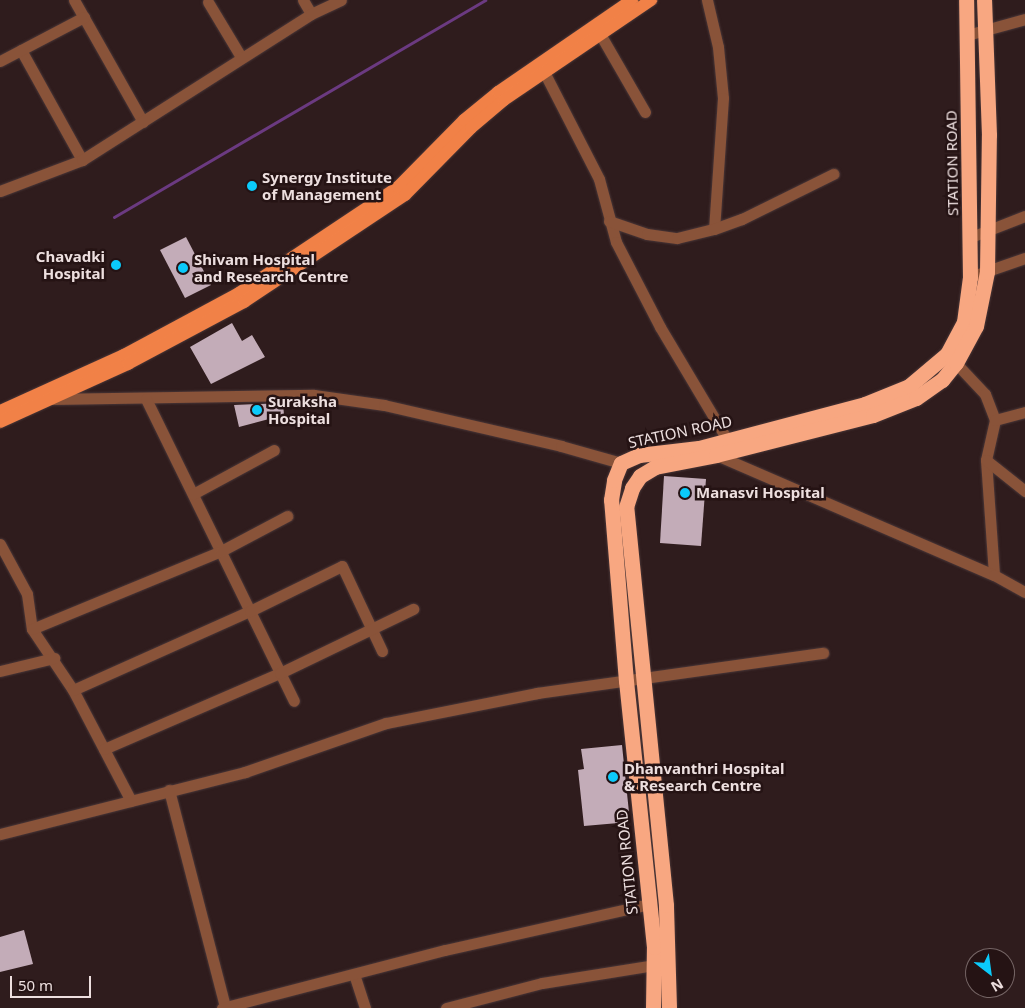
<!DOCTYPE html>
<html>
<head>
<meta charset="utf-8">
<style>
	body { margin:0 }
	#map { position:relative; width:1025px; height:1008px; overflow:hidden; background:#2f1c1d; font-family:"Noto Sans",sans-serif }
	div>[style] { position:absolute }
	[style*='--x'] { left:calc(var(--x)*1px); top:calc(var(--y)*1px); width:calc(var(--w)*1px); rotate:calc(var(--a)*1deg) }
	.stream>* { height:3px; margin:-1.5px; padding:0 1.5px; transform-origin:1.5px; border-radius:1.5px; background:#6b3a81 }
	.building>* { inset:0; background:#c3acb8 }
	.roads { filter:drop-shadow(0 0 1px #4a3738) drop-shadow(0 0 1px #4a3738) }
	.minor>* { height:11px; margin:-5.5px; padding:0 5.5px; transform-origin:5.5px; border-radius:5.5px; background:#895339 }
	.major>* { height:12px; margin:-6px; padding:0 6px; transform-origin:6px; border-radius:6px; background:#f18147 }
	.highway>* { height:15px; margin:-7.5px; padding:0 7.5px; transform-origin:7.5px; border-radius:7.5px; background:#f8a781 }
	.dots>* { width:14px; height:14px; translate:-50% -50%; box-sizing:border-box; border:2px solid #251314; border-radius:50% }
	span { translate:-50% -50%; white-space:nowrap; text-align:center; line-height:1.15; -webkit-text-stroke:5px #251314; paint-order:stroke }
	.street-label { font-size:15px; color:#eddfdf }
	.poi-label { font-size:15px; color:#eddfdf; font-weight:700 }
	.left { translate:0 -50%; text-align:left }
	.right { translate:-100% -50%; text-align:right }
	.north { position:absolute; left:965px; top:948px; width:50px; height:50px; box-sizing:border-box; background:#251314; border:1px solid #756565; border-radius:50%; rotate:150deg; font-size:14px; font-weight:700; line-height:20px; text-align:center; color:#eddfdf }
	.north::after { content:''; display:block; margin:auto; width:18px; height:22px; background:#0bcafa; clip-path:polygon(50% 0,100% 100%,50% 72%,0 100%) }
	.scale { position:absolute; left:10px; top:976px; width:81px; height:22px; box-sizing:border-box; border:2px solid #eddfdf; border-top:0; padding-left:6px; font-size:15px; line-height:18px; white-space:nowrap; color:#eddfdf; -webkit-text-stroke:4px #251314; paint-order:stroke }
</style>
</head>
<body>
<div id="map">
	<div class="stream">
		<div style="--x:114;--y:217;--w:430;--a:-30.3"></div>
	</div>
	<div class="building">
		<div style="clip-path:polygon(186px 237px,211px 285px,185px 298px,160px 250px)"></div>
		<div style="clip-path:polygon(232px 323px,242px 341px,252px 335px,265px 357px,211px 384px,190px 347px)"></div>
		<div style="clip-path:polygon(283px 403px,284px 415px,239px 427px,234px 405px)"></div>
		<div style="clip-path:polygon(664px 476px,706px 479px,701px 546px,660px 543px)"></div>
		<div style="clip-path:polygon(622px 745px,630px 822px,584px 826px,578px 770px,584px 769px,581px 749px)"></div>
		<div style="clip-path:polygon(24px 930px,33px 964px,0 972px,0 937px)"></div>
	</div>
	<div class="roads">
		<div class="minor">
			<div style="--x:74;--y:0;--w:140;--a:60.5"></div>
			<div style="--x:303;--y:0;--w:16;--a:60"></div>
			<div style="--x:707;--y:0;--w:48;--a:76.8"></div>
			<div style="--x:718;--y:47;--w:51;--a:84.4"></div>
			<div style="--x:723;--y:98;--w:131;--a:93.9"></div>
			<div style="--x:208;--y:2;--w:64;--a:59"></div>
			<div style="--x:600;--y:34;--w:90;--a:60"></div>
			<div style="--x:967;--y:35;--w:60;--a:-15.4"></div>
			<div style="--x:21;--y:50;--w:126;--a:61"></div>
			<div style="--x:0;--y:61;--w:95;--a:-27.6"></div>
			<div style="--x:541;--y:66;--w:127;--a:62.8"></div>
			<div style="--x:599;--y:179;--w:65;--a:74.9"></div>
			<div style="--x:616;--y:242;--w:96;--a:62.6"></div>
			<div style="--x:660;--y:327;--w:133;--a:59.2"></div>
			<div style="--x:0;--y:191;--w:88;--a:-20.7"></div>
			<div style="--x:82;--y:160;--w:272;--a:-32.5"></div>
			<div style="--x:311;--y:14;--w:33;--a:-25"></div>
			<div style="--x:609;--y:221;--w:40;--a:18.9"></div>
			<div style="--x:647;--y:234;--w:30;--a:8"></div>
			<div style="--x:677;--y:238;--w:38;--a:-14"></div>
			<div style="--x:714;--y:229;--w:30;--a:-20"></div>
			<div style="--x:742;--y:219;--w:102;--a:-26.3"></div>
			<div style="--x:971;--y:237;--w:58;--a:-21.3"></div>
			<div style="--x:970;--y:277;--w:58;--a:-19.1"></div>
			<div style="--x:952;--y:359;--w:48;--a:46.7"></div>
			<div style="--x:985;--y:394;--w:28;--a:69"></div>
			<div style="--x:995;--y:420;--w:41;--a:102.7"></div>
			<div style="--x:986;--y:460;--w:115;--a:86"></div>
			<div style="--x:51;--y:399;--w:263;--a:-0.9"></div>
			<div style="--x:314;--y:395;--w:71;--a:8.1"></div>
			<div style="--x:384;--y:405;--w:182;--a:13"></div>
			<div style="--x:561;--y:446;--w:62;--a:15.8"></div>
			<div style="--x:146;--y:399;--w:336;--a:63.9"></div>
			<div style="--x:995;--y:420;--w:31;--a:-15"></div>
			<div style="--x:714;--y:454;--w:305;--a:23.4"></div>
			<div style="--x:994;--y:575;--w:35;--a:29"></div>
			<div style="--x:986;--y:460;--w:50;--a:38.5"></div>
			<div style="--x:193;--y:494;--w:92;--a:-28.5"></div>
			<div style="--x:0;--y:544;--w:57;--a:61.6"></div>
			<div style="--x:27;--y:594;--w:35;--a:82"></div>
			<div style="--x:32;--y:629;--w:73;--a:56.1"></div>
			<div style="--x:73;--y:690;--w:125;--a:62.4"></div>
			<div style="--x:32;--y:629;--w:204;--a:-22.4"></div>
			<div style="--x:221;--y:551;--w:75;--a:-27.9"></div>
			<div style="--x:0;--y:671;--w:56;--a:-13.5"></div>
			<div style="--x:73;--y:690;--w:194;--a:-24.1"></div>
			<div style="--x:250;--y:611;--w:102;--a:-26.1"></div>
			<div style="--x:342;--y:566;--w:94;--a:64.8"></div>
			<div style="--x:104;--y:749;--w:192;--a:-23.4"></div>
			<div style="--x:280;--y:673;--w:148;--a:-25.7"></div>
			<div style="--x:169;--y:790;--w:224;--a:75.5"></div>
			<div style="--x:0;--y:834;--w:253;--a:-14.2"></div>
			<div style="--x:245;--y:772;--w:149;--a:-19.2"></div>
			<div style="--x:386;--y:723;--w:154;--a:-11.2"></div>
			<div style="--x:537;--y:693;--w:289;--a:-8"></div>
			<div style="--x:354;--y:974;--w:36;--a:72"></div>
			<div style="--x:222;--y:1008;--w:230;--a:-14.6"></div>
			<div style="--x:445;--y:950;--w:209;--a:-12.7"></div>
			<div style="--x:446;--y:1008;--w:99;--a:-14.6"></div>
			<div style="--x:542;--y:983;--w:113;--a:-9.1"></div>
		</div>
		<div class="major">
			<div style="--x:0;--y:411;--w:136;--a:-24.3"></div>
			<div style="--x:124;--y:355;--w:131;--a:-28.3"></div>
			<div style="--x:239;--y:293;--w:191;--a:-33.7"></div>
			<div style="--x:398;--y:187;--w:94;--a:-45.4"></div>
			<div style="--x:464;--y:120;--w:44;--a:-39.5"></div>
			<div style="--x:498;--y:92;--w:163;--a:-34.5"></div>
			<div style="--x:0;--y:422;--w:141;--a:-24.4"></div>
			<div style="--x:128;--y:364;--w:132;--a:-28.1"></div>
			<div style="--x:244;--y:302;--w:193;--a:-33.6"></div>
			<div style="--x:405;--y:195;--w:94;--a:-45.4"></div>
			<div style="--x:471;--y:128;--w:43;--a:-40.3"></div>
			<div style="--x:504;--y:100;--w:178;--a:-34.2"></div>
		</div>
		<div class="highway">
			<div style="--x:653;--y:1008;--w:61;--a:-89.1"></div>
			<div style="--x:654;--y:947;--w:267;--a:-96"></div>
			<div style="--x:626;--y:681;--w:182;--a:-94.7"></div>
			<div style="--x:611;--y:500;--w:20;--a:-81"></div>
			<div style="--x:614;--y:480;--w:18;--a:-68"></div>
			<div style="--x:621;--y:463;--w:20;--a:-24"></div>
			<div style="--x:639;--y:455;--w:60;--a:-6.7"></div>
			<div style="--x:699;--y:448;--w:172;--a:-14.8"></div>
			<div style="--x:865;--y:404;--w:48;--a:-22.2"></div>
			<div style="--x:909;--y:386;--w:50;--a:-40.1"></div>
			<div style="--x:947;--y:354;--w:36;--a:-62"></div>
			<div style="--x:964;--y:322;--w:45;--a:-82.4"></div>
			<div style="--x:970;--y:277;--w:277;--a:-90.8"></div>
			<div style="--x:669;--y:1008;--w:103;--a:-91.7"></div>
			<div style="--x:666;--y:905;--w:400;--a:-95.7"></div>
			<div style="--x:626;--y:507;--w:20;--a:-72"></div>
			<div style="--x:632;--y:488;--w:14;--a:-56"></div>
			<div style="--x:640;--y:476;--w:17;--a:-31"></div>
			<div style="--x:655;--y:467;--w:62;--a:-11.1"></div>
			<div style="--x:716;--y:455;--w:162;--a:-14.3"></div>
			<div style="--x:873;--y:415;--w:46;--a:-21.6"></div>
			<div style="--x:916;--y:398;--w:32;--a:-35"></div>
			<div style="--x:942;--y:380;--w:22;--a:-51"></div>
			<div style="--x:956;--y:363;--w:42;--a:-61.6"></div>
			<div style="--x:976;--y:326;--w:55;--a:-78.5"></div>
			<div style="--x:987;--y:272;--w:137;--a:-89.2"></div>
			<div style="--x:989;--y:135;--w:135;--a:-92.1"></div>
		</div>
	</div>
	<div class="dots">
		<div style="left:252px;top:186px;background:#0bcafa"></div>
		<div style="left:116px;top:265px;background:#0bcafa"></div>
		<div style="left:183px;top:268px;background:#0bcafa"></div>
		<div style="left:257px;top:410px;background:#0bcafa"></div>
		<div style="left:685px;top:493px;background:#0bcafa"></div>
		<div style="left:613px;top:777px;background:#0bcafa"></div>
	</div>
	<div class="street-label">
		<span style="left:952px;top:163px;rotate:-91deg">STATION ROAD</span>
		<span style="left:680px;top:432px;rotate:-12deg">STATION ROAD</span>
		<span style="left:627px;top:862px;rotate:-96deg">STATION ROAD</span>
	</div>
	<div class="poi-label">
		<span class="left" style="left:262px;top:186px">Synergy Institute<br>of Management</span>
		<span class="right" style="left:105px;top:265px">Chavadki<br>Hospital</span>
		<span class="left" style="left:194px;top:268px">Shivam Hospital<br>and Research Centre</span>
		<span class="left" style="left:268px;top:410px">Suraksha<br>Hospital</span>
		<span class="left" style="left:696px;top:493px">Manasvi Hospital</span>
		<span class="left" style="left:624px;top:777px">Dhanvanthri Hospital<br>&amp; Research Centre</span>
	</div>
	<div class="north">N</div>
	<div class="scale">50 m</div>
</div>
</body>
</html>
